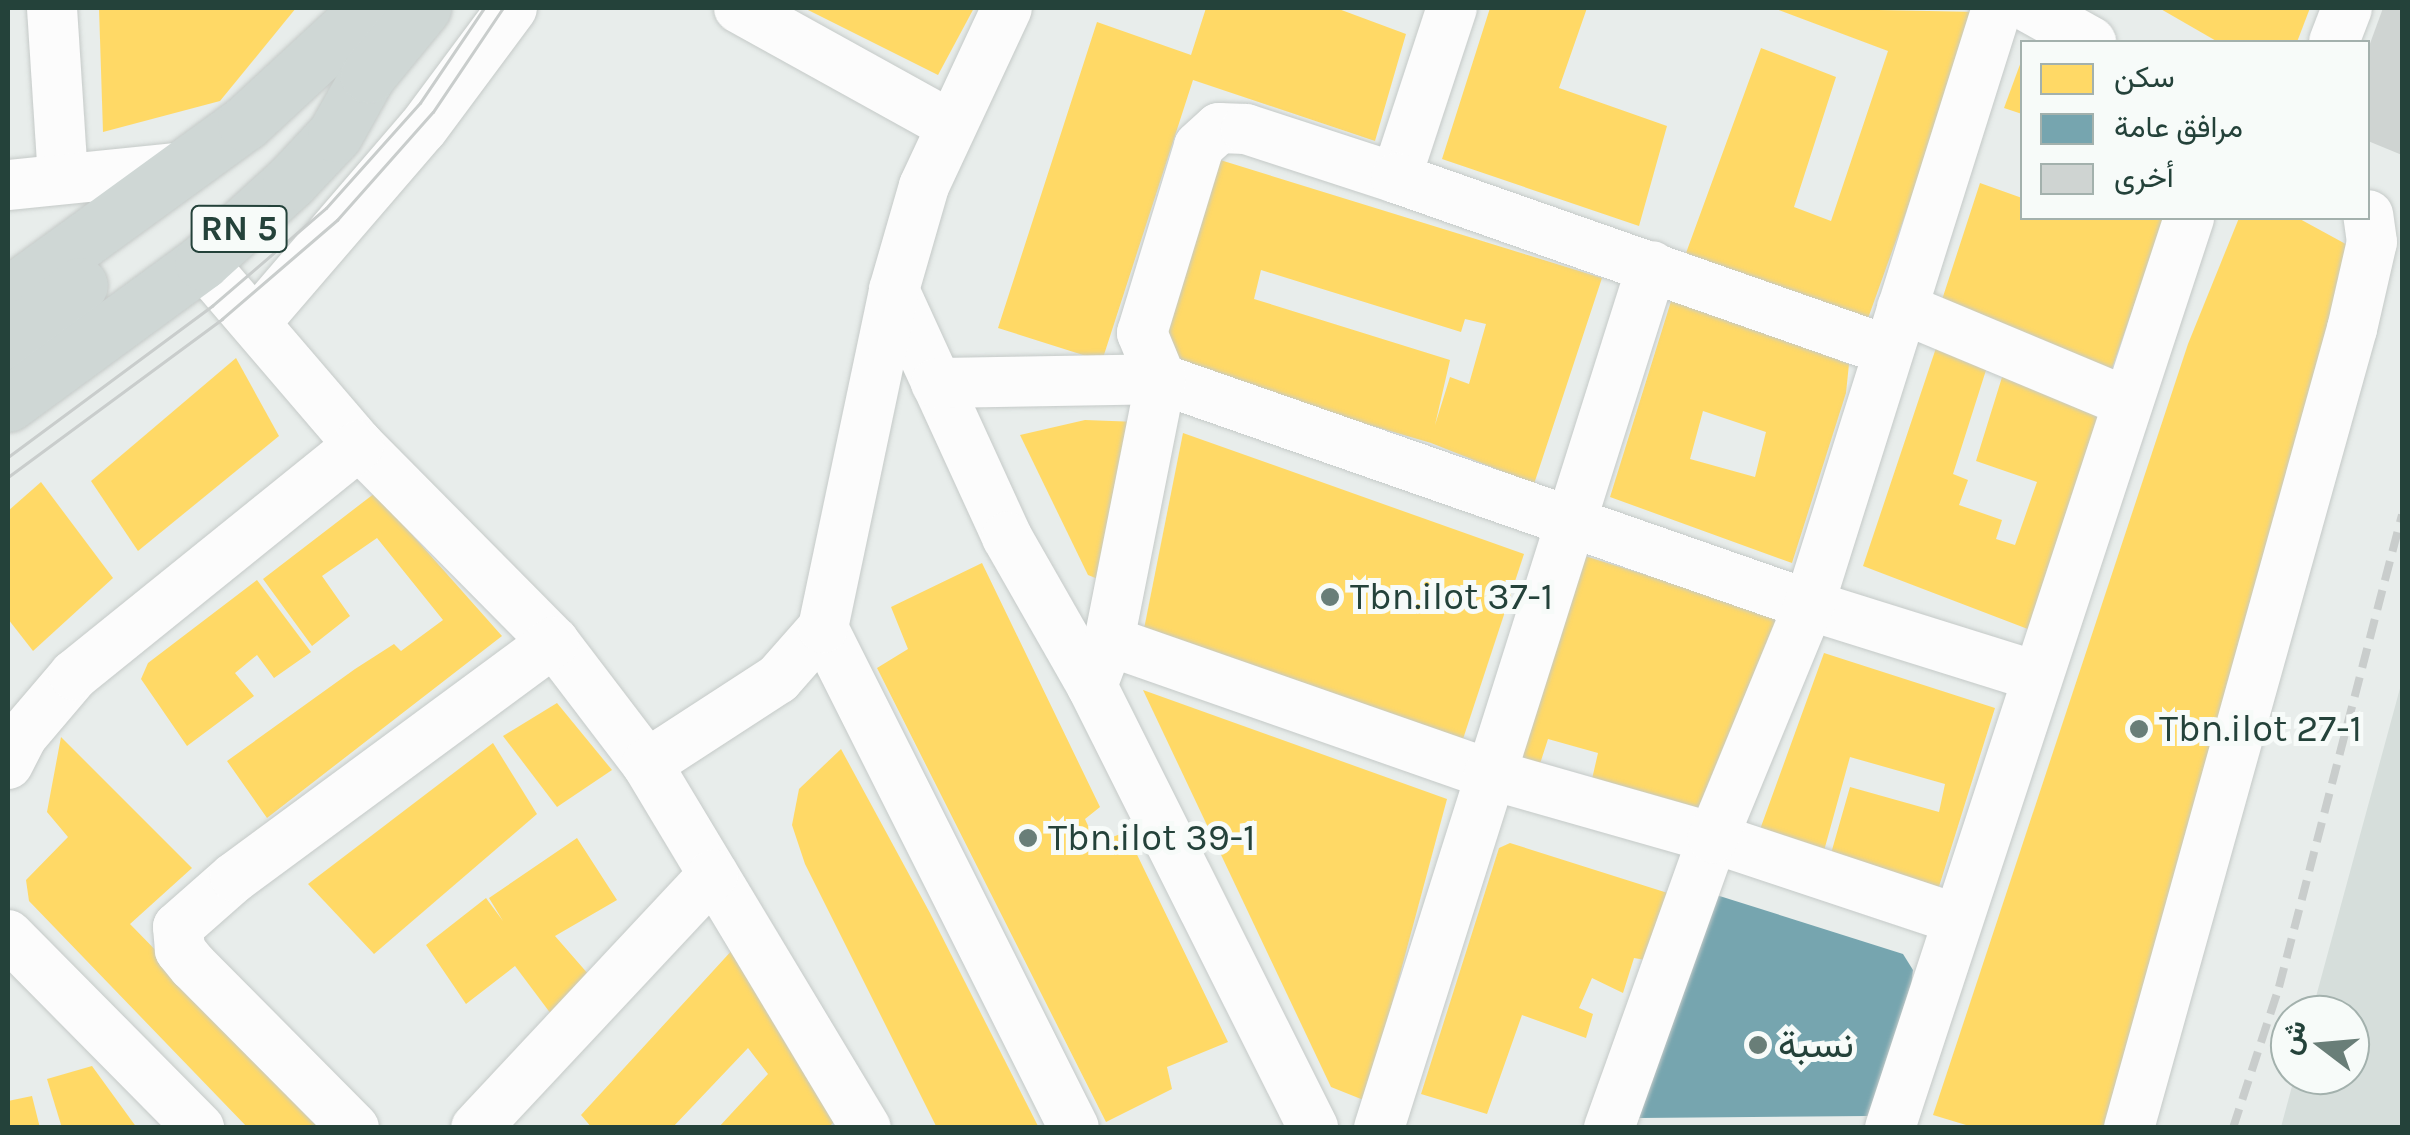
<!DOCTYPE html>
<html>
<head>
<meta charset="utf-8">
<style>
	body { margin:0 }
	#map { position:relative; width:2410px; height:1135px; overflow:hidden; background:#e8edeb; font-family:Karla,Vazirmatn,sans-serif }
	div>[style] { position:absolute }
	[style*='--x'] { left:calc(var(--x)*1px); top:calc(var(--y)*1px); width:calc(var(--w)*1px); rotate:calc(var(--a)*1deg) }
	.built>* { inset:0; background:#d6dedb }
	.homes>* { inset:0; background:#ffd966 }
	.public>* { inset:0; background:#76a5af }
	.building>* { inset:0; background:#cfd4d2 }
	.roads { filter:drop-shadow(0 0 2px #c5cac8) drop-shadow(0 0 2px #c5cac8) }
	.minor>* { height:50px; margin:-25px; padding:0 25px; transform-origin:25px; border-radius:25px; background:#fcfcfc }
	.major>* { height:55px; margin:-27.5px; padding:0 27.5px; transform-origin:27.5px; border-radius:27.5px; background:#cfd7d5 }
	.tram>* { height:2.5px; margin:-1.25px; padding:0 1.25px; transform-origin:1.25px; border-radius:1.25px; background:#c9cdcc }
	.rail>* { height:8px; margin-top:-4px; transform-origin:0; background:repeating-linear-gradient(90deg,#c9cdcc 0 20px,transparent 0 30px) }
	.dots>* { width:28px; height:28px; translate:-50% -50%; box-sizing:border-box; border:5px solid #f7fbf9; border-radius:50% }
	span { translate:-50% -50%; white-space:nowrap; text-align:center; line-height:1.15; -webkit-text-stroke:10px #f7fbf9; paint-order:stroke }
	.shield-label span { padding:2px 8px; background:#f7fbf9; border:2px solid; border-radius:8px; -webkit-text-stroke-width:0 }
	.shield-label { font-size:35px; color:#24423a; font-weight:700 }
	.poi-label { font-size:38px; color:#24423a }
	.left { translate:0 -50%; text-align:left }
	.frame { position:absolute; inset:0; border:10px solid #24423a; pointer-events:none }
	.legend { position:absolute; left:2020px; top:40px; width:350px; height:180px; box-sizing:border-box; background:#f7fbf9; border:2px solid #a3b1ad; margin:0; padding:12px 18px; list-style:none; font-size:30px; color:#24423a }
	.legend li { display:flex; align-items:center; gap:20px; height:50px }
	.legend b { width:50px; border:2px solid #a3b1ad }
	.north { position:absolute; left:2270px; top:995px; width:100px; height:100px; box-sizing:border-box; background:#f7fbf9; border:2px solid #a3b1ad; border-radius:50%; rotate:286deg; font-size:28px; font-weight:700; line-height:40px; text-align:center; color:#24423a }
	.north::after { content:''; display:block; margin:auto; width:35px; height:45px; background:#697e78; clip-path:polygon(50% 0,100% 100%,50% 72%,0 100%) }
</style>
</head>
<body>
<div id="map">
	<div class="built">
		<div style="clip-path:polygon(2402px 681px,2402px 1127px,2281px 1127px,2295px 1075px,2350px 1075px,2350px 1015px,2311px 1015px)"></div>
	</div>
	<div class="homes">
		<div style="clip-path:polygon(99px 8px,296px 8px,220px 101px,103px 132px)"></div>
		<div style="clip-path:polygon(804px 8px,974px 8px,938px 75px)"></div>
		<div style="clip-path:polygon(1206px 8px,1336px 8px,1406px 34px,1375px 141px,1193px 80px,1102px 361px,998px 328px,1097px 22px,1191px 55px)"></div>
		<div style="clip-path:polygon(1490px 8px,1587px 8px,1559px 88px,1667px 126px,1639px 226px,1442px 159px)"></div>
		<div style="clip-path:polygon(1773px 8px,1978px 12px,1866px 324px,1686px 253px,1761px 48px,1836px 77px,1794px 207px,1831px 221px,1888px 51px)"></div>
		<div style="clip-path:polygon(2159px 8px,2310px 8px,2297px 42px,2218px 42px)"></div>
		<div style="clip-path:polygon(2022px 59px,2022px 114px,2004px 108px)"></div>
		<div style="clip-path:polygon(evenodd,1217px 159px,1602px 278px,1534px 484px,1431px 443px,1186px 371px,1157px 339px,1217px 159px,1261px 270px,1461px 332px,1465px 319px,1486px 324px,1469px 384px,1450px 377px,1435px 425px,1450px 360px,1254px 299px,1261px 270px)"></div>
		<div style="clip-path:polygon(1980px 183px,2022px 198px,2022px 218px,2165px 218px,2111px 371px,1939px 309px)"></div>
		<div style="clip-path:polygon(2239px 218px,2298px 218px,2353px 248px,2106px 1128px,1976px 1128px,1933px 1115px,2188px 344px)"></div>
		<div style="clip-path:polygon(evenodd,1672px 298px,1849px 364px,1846px 393px,1792px 563px,1610px 497px,1672px 298px,1703px 411px,1766px 432px,1755px 477px,1690px 459px,1703px 411px)"></div>
		<div style="clip-path:polygon(1936px 348px,1987px 367px,1953px 474px,1968px 480px,1959px 505px,2002px 520px,1996px 539px,2015px 545px,2037px 482px,1976px 461px,2003px 374px,2112px 416px,2033px 631px,1863px 566px)"></div>
		<div style="clip-path:polygon(236px 358px,279px 436px,138px 551px,91px 481px)"></div>
		<div style="clip-path:polygon(1085px 420px,1138px 422px,1108px 583px,1088px 575px,1020px 435px)"></div>
		<div style="clip-path:polygon(1183px 433px,1524px 554px,1461px 745px,1142px 639px)"></div>
		<div style="clip-path:polygon(41px 482px,113px 578px,33px 651px,8px 619px,8px 511px)"></div>
		<div style="clip-path:polygon(375px 493px,502px 636px,267px 818px,227px 761px,355px 669px,394px 644px,401px 651px,443px 620px,377px 538px,322px 576px,350px 616px,312px 646px,263px 579px)"></div>
		<div style="clip-path:polygon(1585px 556px,1785px 618px,1704px 816px,1592px 779px,1598px 753px,1548px 739px,1538px 770px,1518px 765px)"></div>
		<div style="clip-path:polygon(982px 563px,1100px 807px,1085px 819px,1096px 843px,1126px 832px,1228px 1042px,1167px 1067px,1172px 1089px,1106px 1122px,877px 668px,908px 649px,891px 607px)"></div>
		<div style="clip-path:polygon(257px 580px,311px 652px,274px 678px,257px 655px,235px 673px,254px 696px,187px 746px,141px 679px,148px 663px)"></div>
		<div style="clip-path:polygon(1824px 653px,1995px 708px,1937px 893px,1830px 857px,1850px 787px,1939px 812px,1945px 784px,1850px 757px,1822px 858px,1758px 835px)"></div>
		<div style="clip-path:polygon(1143px 690px,1447px 799px,1366px 1101px,1331px 1087px)"></div>
		<div style="clip-path:polygon(557px 703px,612px 770px,557px 807px,503px 736px)"></div>
		<div style="clip-path:polygon(61px 737px,192px 868px,130px 924px,329px 1128px,248px 1128px,29px 901px,26px 880px,68px 837px,47px 812px)"></div>
		<div style="clip-path:polygon(493px 743px,537px 814px,374px 954px,308px 884px)"></div>
		<div style="clip-path:polygon(841px 749px,930px 913px,1039px 1128px,937px 1128px,805px 864px,792px 825px,799px 789px)"></div>
		<div style="clip-path:polygon(577px 838px,617px 900px,555px 936px,596px 983px,554px 1018px,515px 966px,466px 1004px,426px 945px,486px 898px,503px 921px,489px 898px)"></div>
		<div style="clip-path:polygon(1510px 843px,1674px 895px,1651px 961px,1634px 958px,1623px 993px,1592px 978px,1579px 1008px,1593px 1014px,1586px 1038px,1522px 1015px,1487px 1114px,1421px 1094px,1499px 848px)"></div>
		<div style="clip-path:polygon(735px 947px,841px 1115px,828px 1128px,718px 1128px,768px 1074px,748px 1048px,672px 1128px,592px 1128px,581px 1115px)"></div>
		<div style="clip-path:polygon(92px 1066px,137px 1128px,62px 1128px,47px 1079px)"></div>
		<div style="clip-path:polygon(32px 1096px,40px 1128px,8px 1128px,8px 1101px)"></div>
	</div>
	<div class="public">
		<div style="clip-path:polygon(1710px 893px,1903px 954px,1913px 970px,1910px 997px,1869px 1116px,1639px 1118px)"></div>
	</div>
	<div class="building">
		<div style="clip-path:polygon(2383px 8px,2402px 8px,2402px 155px,2368px 141px,2368px 49px)"></div>
	</div>
	<div class="roads">
		<div class="minor">
			<div style="--x:52;--y:8;--w:168;--a:86.3"></div>
			<div style="--x:739;--y:8;--w:239;--a:29"></div>
			<div style="--x:2030;--y:8;--w:70;--a:29.1"></div>
			<div style="--x:2334;--y:42;--w:36;--a:-69"></div>
			<div style="--x:1396;--y:178;--w:179;--a:-71.8"></div>
			<div style="--x:8;--y:185;--w:177;--a:-5.8"></div>
			<div style="--x:202;--y:262;--w:241;--a:49.4"></div>
			<div style="--x:359;--y:445;--w:277;--a:45.3"></div>
			<div style="--x:554;--y:642;--w:153;--a:52.7"></div>
			<div style="--x:647;--y:764;--w:425;--a:59"></div>
			<div style="--x:894;--y:290;--w:272;--a:65.4"></div>
			<div style="--x:1007;--y:537;--w:172;--a:60.3"></div>
			<div style="--x:1092;--y:686;--w:494;--a:63.4"></div>
			<div style="--x:1902;--y:308;--w:244;--a:22.7"></div>
			<div style="--x:255;--y:323;--w:257;--a:-49.3"></div>
			<div style="--x:423;--y:128;--w:149;--a:-53.4"></div>
			<div style="--x:936;--y:383;--w:225;--a:-1"></div>
			<div style="--x:1161;--y:379;--w:686;--a:19.23"></div>
			<div style="--x:1809;--y:605;--w:237;--a:17.4"></div>
			<div style="--x:823;--y:628;--w:559;--a:63.34"></div>
			<div style="--x:1109;--y:641;--w:403;--a:19.3"></div>
			<div style="--x:1489;--y:774;--w:233;--a:15.9"></div>
			<div style="--x:1713;--y:838;--w:254;--a:18.4"></div>
			<div style="--x:1092;--y:686;--w:48;--a:-69.3"></div>
			<div style="--x:1109;--y:641;--w:267;--a:-78.8"></div>
			<div style="--x:1161;--y:379;--w:50;--a:-112.4"></div>
			<div style="--x:1142;--y:333;--w:195;--a:-73"></div>
			<div style="--x:1199;--y:146;--w:27;--a:-42"></div>
			<div style="--x:1219;--y:128;--w:27;--a:2"></div>
			<div style="--x:1246;--y:129;--w:158;--a:18.1"></div>
			<div style="--x:1396;--y:178;--w:522;--a:19.34"></div>
			<div style="--x:8;--y:764;--w:33;--a:-63"></div>
			<div style="--x:23;--y:735;--w:79;--a:-49.6"></div>
			<div style="--x:74;--y:675;--w:366;--a:-38.9"></div>
			<div style="--x:647;--y:764;--w:156;--a:-33"></div>
			<div style="--x:778;--y:679;--w:68;--a:-48.6"></div>
			<div style="--x:823;--y:628;--w:345;--a:-78.1"></div>
			<div style="--x:894;--y:290;--w:108;--a:-73.9"></div>
			<div style="--x:924;--y:186;--w:196;--a:-65"></div>
			<div style="--x:8;--y:935;--w:272;--a:45.3"></div>
			<div style="--x:354;--y:1128;--w:228;--a:-134.8"></div>
			<div style="--x:193;--y:966;--w:21;--a:-129"></div>
			<div style="--x:180;--y:950;--w:23;--a:-95"></div>
			<div style="--x:178;--y:927;--w:76;--a:-41.3"></div>
			<div style="--x:235;--y:877;--w:396;--a:-36.4"></div>
			<div style="--x:476;--y:1128;--w:347;--a:-46.9"></div>
			<div style="--x:1379;--y:1128;--w:904;--a:-72.43"></div>
			<div style="--x:1609;--y:1128;--w:308;--a:-70.3"></div>
			<div style="--x:1713;--y:838;--w:252;--a:-67.6"></div>
			<div style="--x:1809;--y:605;--w:626;--a:-72.52"></div>
			<div style="--x:1890;--y:1128;--w:958;--a:-71.81"></div>
			<div style="--x:2129;--y:1128;--w:830;--a:-74.41"></div>
			<div style="--x:2352;--y:329;--w:89;--a:-77.1"></div>
			<div style="--x:2372;--y:242;--w:27;--a:-98"></div>
		</div>
		<div class="major">
			<div style="--x:8;--y:295;--w:293;--a:-36"></div>
			<div style="--x:245;--y:123;--w:169;--a:-42.8"></div>
			<div style="--x:8;--y:341;--w:91;--a:-37.9"></div>
			<div style="--x:8;--y:404;--w:240;--a:-36.2"></div>
			<div style="--x:202;--y:262;--w:119;--a:-42.3"></div>
			<div style="--x:290;--y:182;--w:66;--a:-46.8"></div>
			<div style="--x:335;--y:134;--w:68;--a:-60.8"></div>
			<div style="--x:368;--y:75;--w:87;--a:-50.6"></div>
		</div>
	</div>
	<div class="tram">
		<div style="--x:8;--y:457;--w:254;--a:-36.5"></div>
		<div style="--x:212;--y:306;--w:150;--a:-40.7"></div>
		<div style="--x:326;--y:208;--w:141;--a:-48.2"></div>
		<div style="--x:420;--y:103;--w:115;--a:-56"></div>
		<div style="--x:8;--y:477;--w:266;--a:-36.4"></div>
		<div style="--x:222;--y:319;--w:152;--a:-40.7"></div>
		<div style="--x:337;--y:220;--w:144;--a:-48.4"></div>
		<div style="--x:433;--y:112;--w:125;--a:-56.1"></div>
	</div>
	<div class="rail">
		<div style="--x:2233;--y:1128;--w:148;--a:-71.9"></div>
		<div style="--x:2279;--y:987;--w:488;--a:-75.4"></div>
	</div>
	<div class="dots">
		<div style="left:1330px;top:597px;background:#697e78"></div>
		<div style="left:2139px;top:729px;background:#697e78"></div>
		<div style="left:1028px;top:838px;background:#697e78"></div>
		<div style="left:1758px;top:1045px;background:#697e78"></div>
	</div>
	<div class="shield-label">
		<span style="left:239px;top:229px">RN 5</span>
	</div>
	<div class="poi-label">
		<span class="left" style="left:1350px;top:597px">Tbn.ilot 37-1</span>
		<span class="left" style="left:2159px;top:729px">Tbn.ilot 27-1</span>
		<span class="left" style="left:1048px;top:838px">Tbn.ilot 39-1</span>
		<span class="left" style="left:1778px;top:1045px">نسبة</span>
	</div>
	<div class="frame"></div>
	<ul class="legend">
	<li><b style="height:28px;background:#ffd966"></b>سكن</li>
	<li><b style="height:28px;background:#76a5af"></b>مرافق عامة</li>
	<li><b style="height:28px;background:#cfd4d2"></b>أخرى</li>
	</ul>
	<div class="north">ش</div>
</div>
</body>
</html>
